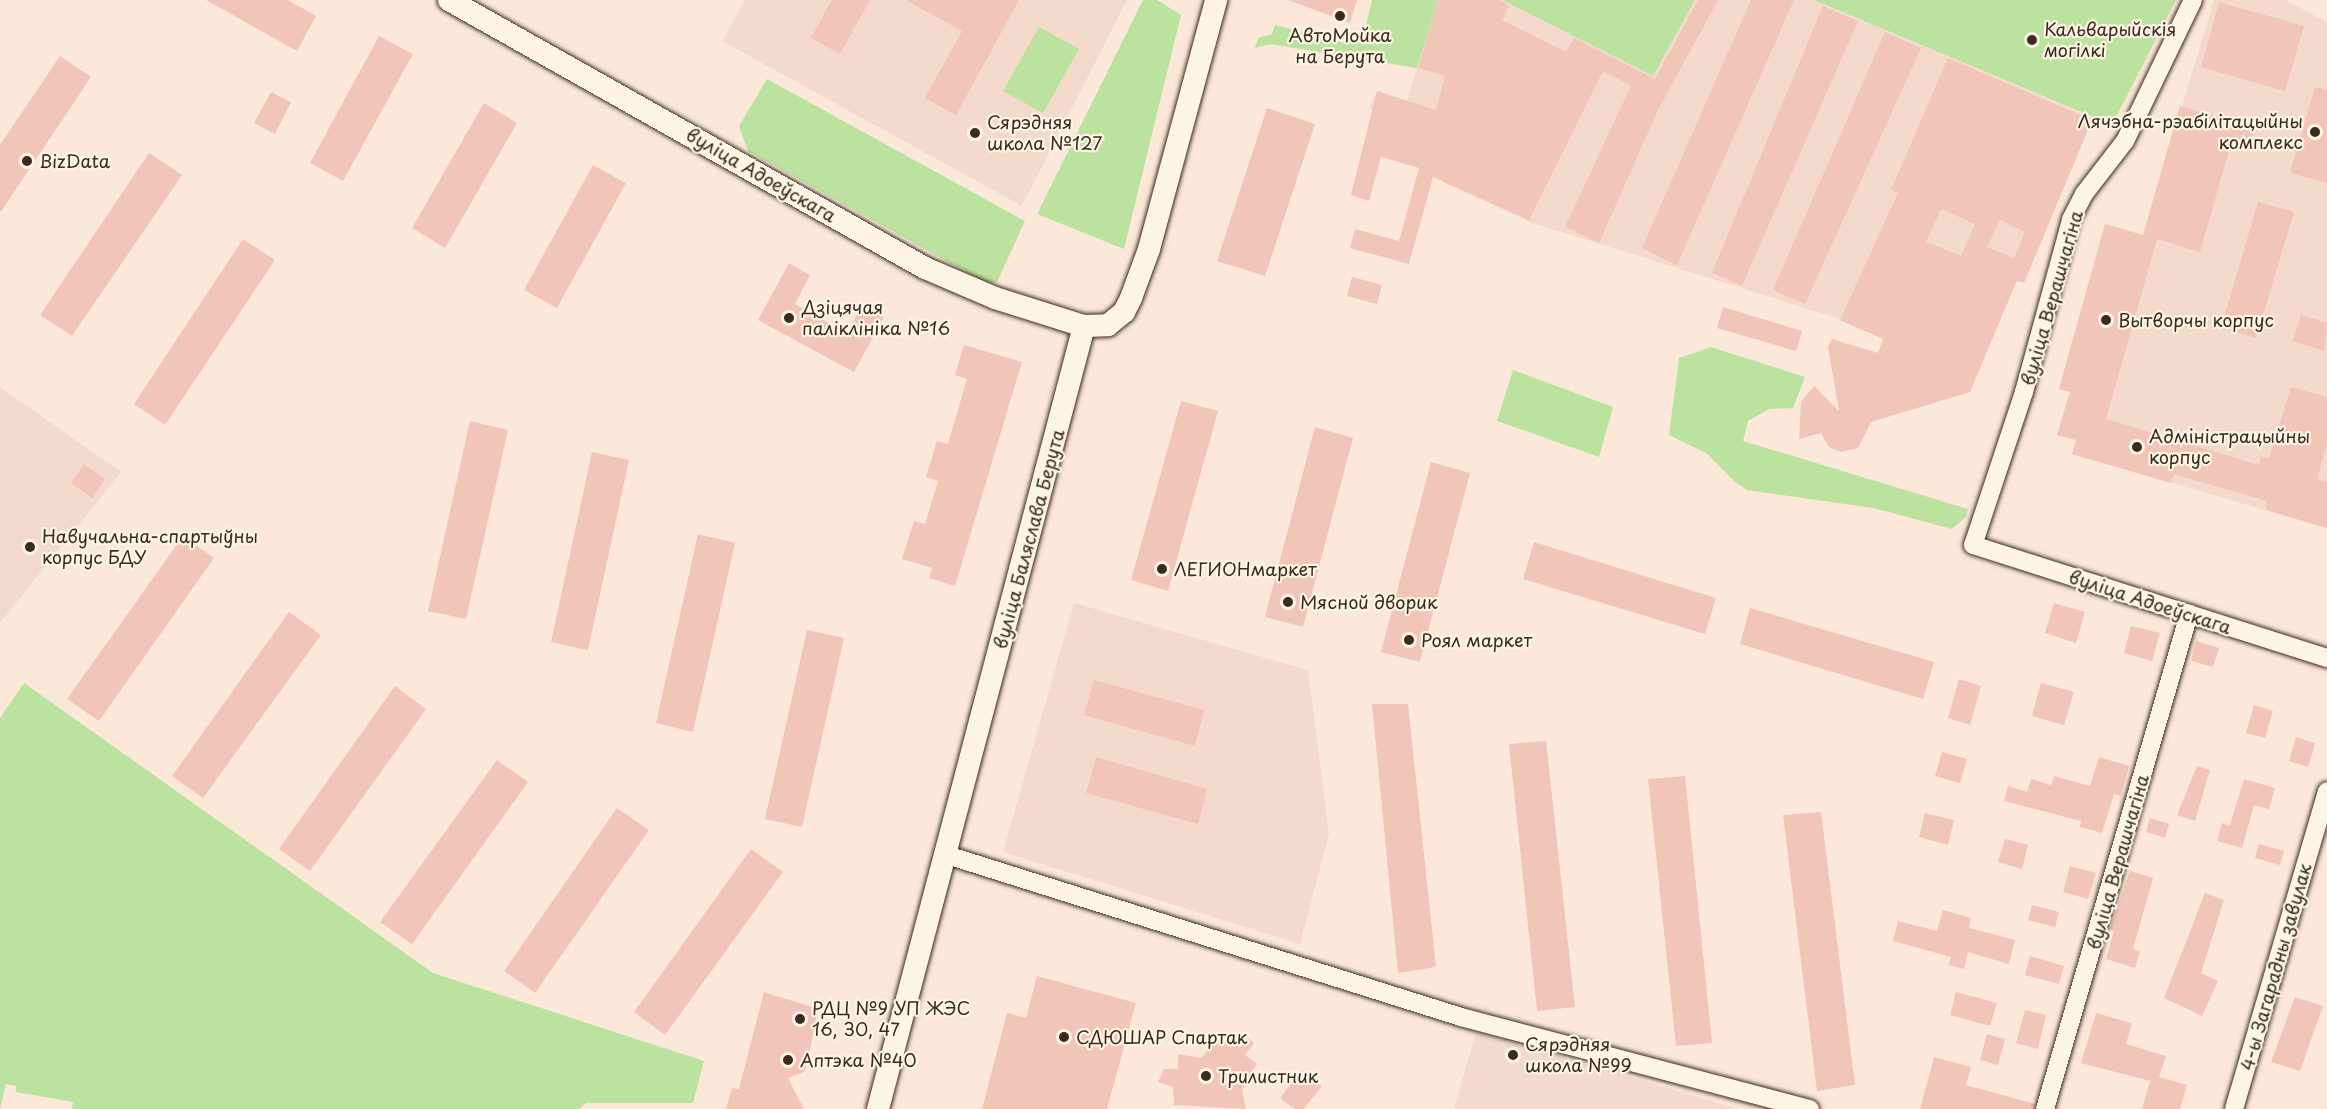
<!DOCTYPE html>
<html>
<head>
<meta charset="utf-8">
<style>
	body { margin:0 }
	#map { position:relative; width:2327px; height:1109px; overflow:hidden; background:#fbe8d9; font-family:"Playpen Sans",sans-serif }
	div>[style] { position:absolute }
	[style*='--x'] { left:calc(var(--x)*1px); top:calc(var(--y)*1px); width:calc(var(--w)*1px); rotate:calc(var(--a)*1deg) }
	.built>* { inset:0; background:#f4dacb }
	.green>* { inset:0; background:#bbe39f }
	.building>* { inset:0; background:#f1c5b7 }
	.roads { filter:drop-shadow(0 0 2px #3b2a1e) drop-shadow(0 0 2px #3b2a1e) }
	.minor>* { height:18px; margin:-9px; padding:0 9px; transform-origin:9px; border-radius:9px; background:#fcf5e5 }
	.tertiary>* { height:22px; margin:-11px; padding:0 11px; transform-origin:11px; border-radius:11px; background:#fcf5e5 }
	.dots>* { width:16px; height:16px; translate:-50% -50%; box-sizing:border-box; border:3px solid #fcf5e5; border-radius:50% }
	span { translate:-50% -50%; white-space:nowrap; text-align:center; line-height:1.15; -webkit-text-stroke:4.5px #fcf5e5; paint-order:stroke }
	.poi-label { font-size:18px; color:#3b2a1e }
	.left { translate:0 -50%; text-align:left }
	.right { translate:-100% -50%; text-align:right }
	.street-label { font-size:18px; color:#3b2a1e }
</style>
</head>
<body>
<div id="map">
	<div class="built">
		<div style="clip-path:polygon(745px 0,1127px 0,1022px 206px,722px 41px)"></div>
		<div style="clip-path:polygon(1438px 0,1502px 0,1653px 76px,1695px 0,1814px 0,2093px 118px,2024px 283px,2017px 281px,1981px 363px,1533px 223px,1442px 182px,1446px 133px,1369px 109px,1377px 91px,1407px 101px)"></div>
		<div style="clip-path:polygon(2214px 0,2285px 0,2327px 22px,2327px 528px,2072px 454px,2076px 440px,2057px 435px,2070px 392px,2059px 389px,2105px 224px,2143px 235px)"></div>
		<div style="clip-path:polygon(0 387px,121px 472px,0 623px)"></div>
		<div style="clip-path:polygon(1074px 603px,1308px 670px,1329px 834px,1300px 944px,1003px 852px)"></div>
		<div style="clip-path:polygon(1476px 1032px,1636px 1079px,1739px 1109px,1454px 1109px)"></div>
	</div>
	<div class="green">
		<div style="clip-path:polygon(1143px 0,1157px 0,1181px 15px,1124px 249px,1037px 214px)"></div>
		<div style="clip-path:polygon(1372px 0,1438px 0,1417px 68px,1270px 44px,1255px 48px,1258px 38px,1272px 34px,1275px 25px,1344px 43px,1365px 29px)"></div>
		<div style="clip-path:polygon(1502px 0,1695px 0,1653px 76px)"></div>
		<div style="clip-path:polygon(1814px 0,2176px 0,2112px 125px)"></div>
		<div style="clip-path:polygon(1039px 27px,1079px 49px,1043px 113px,1003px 91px)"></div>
		<div style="clip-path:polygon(767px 79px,1025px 221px,997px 282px,986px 283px,748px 151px,739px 126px)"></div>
		<div style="clip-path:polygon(1711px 347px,1805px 377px,1793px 408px,1769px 409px,1748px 421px,1743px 441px,1968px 509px,1966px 517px,1952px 529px,1874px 508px,1747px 490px,1735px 482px,1706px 453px,1669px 435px,1679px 358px)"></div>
		<div style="clip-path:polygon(1513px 370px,1613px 407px,1599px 457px,1497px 421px)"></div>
		<div style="clip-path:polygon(24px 683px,433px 973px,704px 1061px,693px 1103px,586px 1103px,579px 1109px,72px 1109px,73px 1102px,16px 1092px,16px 1086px,6px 1084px,0 1109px,0 718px)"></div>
	</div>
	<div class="building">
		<div style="clip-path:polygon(206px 0,288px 0,316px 16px,297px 51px)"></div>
		<div style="clip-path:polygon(832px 0,870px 0,840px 54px,811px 38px)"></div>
		<div style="clip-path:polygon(906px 0,1019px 0,956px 115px,925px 98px,962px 31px)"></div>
		<div style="clip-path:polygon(1288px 0,1357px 0,1350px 23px)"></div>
		<div style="clip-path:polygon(1438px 0,1499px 0,1509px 5px,1502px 20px,1566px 52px,1574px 38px,1655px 79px,1698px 0,1718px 0,1658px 110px,1599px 243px,1565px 227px,1631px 86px,1603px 71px,1529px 220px,1433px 177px,1409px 264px,1350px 248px,1355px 229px,1399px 241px,1419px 168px,1381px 157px,1369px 201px,1351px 195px,1377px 91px,1436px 110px,1445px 76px,1418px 68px)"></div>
		<div style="clip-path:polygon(1751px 0,1794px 0,1677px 265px,1642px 248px)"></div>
		<div style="clip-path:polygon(2219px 2px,2304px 26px,2285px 91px,2201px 67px)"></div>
		<div style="clip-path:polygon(1823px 6px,1858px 21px,1742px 286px,1712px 273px)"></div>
		<div style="clip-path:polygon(1885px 32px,1921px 48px,1805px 304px,1773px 290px)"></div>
		<div style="clip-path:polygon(379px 36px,413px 54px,343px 181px,310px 163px)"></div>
		<div style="clip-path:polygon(60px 56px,91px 77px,0 213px,0 145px)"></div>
		<div style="clip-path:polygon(evenodd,1948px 58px,2092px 120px,2024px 283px,2017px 280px,1970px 392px,1871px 422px,1858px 448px,1842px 452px,1829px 447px,1821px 433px,1799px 439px,1801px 402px,1814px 386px,1839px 411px,1828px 347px,1832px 339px,1878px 353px,1883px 339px,1840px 320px,1898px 193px,1891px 190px,1948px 58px,1941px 209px,1975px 224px,1961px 256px,1926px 242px,1941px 209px,1948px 58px,2000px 220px,2025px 232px,2014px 258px,1987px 247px,2000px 220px)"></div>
		<div style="clip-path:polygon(2315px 87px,2327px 90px,2327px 183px,2290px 173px)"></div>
		<div style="clip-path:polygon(271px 92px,291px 102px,275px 134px,254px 123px)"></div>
		<div style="clip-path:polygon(484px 103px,517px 123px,445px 248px,412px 228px)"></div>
		<div style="clip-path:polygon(2180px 106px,2255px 127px,2250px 145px,2232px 140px,2200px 252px,2157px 239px,2106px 419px,2259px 465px,2261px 457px,2269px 458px,2291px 387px,2327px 397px,2327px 444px,2317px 479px,2327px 482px,2327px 528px,2266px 510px,2267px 501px,2174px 474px,2171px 483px,2072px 454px,2076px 440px,2057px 435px,2070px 392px,2059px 389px,2105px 224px,2143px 235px)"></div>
		<div style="clip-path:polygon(1267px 108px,1315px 124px,1265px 276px,1217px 261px)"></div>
		<div style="clip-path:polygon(149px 153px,182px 175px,72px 336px,40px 315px)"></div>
		<div style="clip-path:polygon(593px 165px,626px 183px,557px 308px,524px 290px)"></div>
		<div style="clip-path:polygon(2258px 202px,2294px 212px,2256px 338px,2221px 328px)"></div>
		<div style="clip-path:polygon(243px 239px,275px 260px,165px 425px,134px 404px)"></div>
		<div style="clip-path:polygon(789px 263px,810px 275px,795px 304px,847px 333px,862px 305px,884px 317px,854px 372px,758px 320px)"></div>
		<div style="clip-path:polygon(1352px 277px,1382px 285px,1377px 304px,1347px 296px)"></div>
		<div style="clip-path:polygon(1723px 307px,1802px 331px,1796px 351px,1717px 328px)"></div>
		<div style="clip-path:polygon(2301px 315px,2327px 323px,2324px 351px,2293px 341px)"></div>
		<div style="clip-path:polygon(964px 345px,1022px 362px,955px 586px,929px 578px,932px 568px,902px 559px,914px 521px,925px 524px,938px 481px,926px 477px,937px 441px,948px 444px,967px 379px,955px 375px)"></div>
		<div style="clip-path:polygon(1181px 401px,1218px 411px,1168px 591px,1131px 580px)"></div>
		<div style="clip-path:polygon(470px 421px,508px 430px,466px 619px,428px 611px)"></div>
		<div style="clip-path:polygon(1315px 427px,1353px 438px,1303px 627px,1265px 617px)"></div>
		<div style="clip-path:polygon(592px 452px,629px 460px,588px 650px,551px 642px)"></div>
		<div style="clip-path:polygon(1431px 462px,1470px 473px,1420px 662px,1381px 652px)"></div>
		<div style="clip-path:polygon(84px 464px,105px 479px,92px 498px,71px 483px)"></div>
		<div style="clip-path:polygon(698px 534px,735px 543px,693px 732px,656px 723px)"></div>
		<div style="clip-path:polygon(183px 536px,214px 558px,99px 721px,67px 699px)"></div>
		<div style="clip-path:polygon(1534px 542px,1716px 598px,1705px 634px,1523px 579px)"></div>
		<div style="clip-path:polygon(2054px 603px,2085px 612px,2076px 643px,2045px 633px)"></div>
		<div style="clip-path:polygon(1750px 608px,1934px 662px,1923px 699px,1740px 644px)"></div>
		<div style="clip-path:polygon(289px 612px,321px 635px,203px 798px,172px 776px)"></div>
		<div style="clip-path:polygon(2131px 626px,2160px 633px,2152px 661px,2124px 653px)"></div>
		<div style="clip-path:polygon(807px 630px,844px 638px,802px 827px,765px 819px)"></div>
		<div style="clip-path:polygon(2196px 641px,2219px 648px,2213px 667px,2191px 661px)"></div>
		<div style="clip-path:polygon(1959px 679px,1981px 686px,1970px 725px,1948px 718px)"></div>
		<div style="clip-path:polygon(1094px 680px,1204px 710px,1195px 746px,1084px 715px)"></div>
		<div style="clip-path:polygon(2041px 683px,2074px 692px,2064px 725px,2032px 716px)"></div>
		<div style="clip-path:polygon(395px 686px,426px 709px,310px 871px,279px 849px)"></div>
		<div style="clip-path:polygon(1372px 704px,1408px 704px,1436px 967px,1398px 973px)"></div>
		<div style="clip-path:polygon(2254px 705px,2273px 711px,2265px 738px,2246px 733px)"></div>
		<div style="clip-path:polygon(2296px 737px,2315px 743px,2308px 767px,2289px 761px)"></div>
		<div style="clip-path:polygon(1546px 741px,1575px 1007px,1537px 1011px,1509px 744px)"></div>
		<div style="clip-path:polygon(1942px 752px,1967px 759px,1960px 783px,1935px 776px)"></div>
		<div style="clip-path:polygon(1096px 757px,1207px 789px,1198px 824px,1086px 793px)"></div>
		<div style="clip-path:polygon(2099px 757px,2129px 766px,2121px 796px,2114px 794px,2102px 833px,2080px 827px,2081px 821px,2004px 801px,2008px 786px,2027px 792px,2031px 779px,2051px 785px,2054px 776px,2090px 786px)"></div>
		<div style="clip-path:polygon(497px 760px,528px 782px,412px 944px,380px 922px)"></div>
		<div style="clip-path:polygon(2197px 766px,2210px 770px,2195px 821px,2177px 815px)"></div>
		<div style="clip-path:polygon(1685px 776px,1712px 1043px,1676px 1046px,1648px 779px)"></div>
		<div style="clip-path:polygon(2244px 779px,2275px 788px,2269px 809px,2254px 805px,2242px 848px,2217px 841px,2222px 823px,2230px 825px)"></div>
		<div style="clip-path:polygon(617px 808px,649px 830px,535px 993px,504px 971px)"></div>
		<div style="clip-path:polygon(1821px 812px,1855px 1085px,1817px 1091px,1783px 815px)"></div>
		<div style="clip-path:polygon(1925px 813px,1954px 820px,1948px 845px,1919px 837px)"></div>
		<div style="clip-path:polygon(2150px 818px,2169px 824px,2165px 838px,2146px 832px)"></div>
		<div style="clip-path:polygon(2005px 839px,2028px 845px,2022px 869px,1998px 862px)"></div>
		<div style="clip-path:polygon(2259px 844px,2284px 851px,2280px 865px,2255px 858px)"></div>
		<div style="clip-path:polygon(751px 849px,783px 872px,665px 1035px,634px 1012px)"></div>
		<div style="clip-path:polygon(2070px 866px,2096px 873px,2088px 899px,2063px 892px)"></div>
		<div style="clip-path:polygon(2130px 871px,2153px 878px,2133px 949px,2140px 951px,2135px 968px,2106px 959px,2114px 931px,2110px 929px)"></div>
		<div style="clip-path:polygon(2205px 893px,2224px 900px,2201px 973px,2218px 981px,2202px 1016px,2164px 998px)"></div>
		<div style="clip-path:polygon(2032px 905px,2059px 912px,2055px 927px,2028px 920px)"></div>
		<div style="clip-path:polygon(1943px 910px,1971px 918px,1969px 928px,2015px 940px,2009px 964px,1968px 952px,1964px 969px,1949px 965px,1951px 957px,1893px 941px,1898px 921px,1937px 931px)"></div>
		<div style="clip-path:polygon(2030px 956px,2064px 966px,2059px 984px,2025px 975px)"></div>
		<div style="clip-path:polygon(1037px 976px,1136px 1003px,1107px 1109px,982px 1109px,1007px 1013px,1026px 1018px)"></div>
		<div style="clip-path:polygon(764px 992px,818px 1009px,807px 1065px,804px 1072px,788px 1078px,804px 1109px,726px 1109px,732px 1088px,739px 1089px)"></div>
		<div style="clip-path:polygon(1956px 992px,1997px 1003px,1990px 1026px,1950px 1015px)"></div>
		<div style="clip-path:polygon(2295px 997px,2323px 1006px,2300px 1071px,2271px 1062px)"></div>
		<div style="clip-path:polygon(2025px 1010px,2046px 1015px,2038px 1049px,2016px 1043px)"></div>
		<div style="clip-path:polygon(2096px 1013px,2132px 1023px,2126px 1044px,2166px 1056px,2159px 1077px,2187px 1085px,2180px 1109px,2142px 1109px,2150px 1081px,2081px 1063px)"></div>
		<div style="clip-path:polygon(1242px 1033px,1254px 1043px,1245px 1055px,1257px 1064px,1242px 1090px,1246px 1109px,1174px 1105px,1173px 1087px,1158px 1082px,1164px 1069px,1178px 1069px,1178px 1054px,1201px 1058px,1218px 1038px,1231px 1047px)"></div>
		<div style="clip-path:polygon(1987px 1034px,2005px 1039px,1998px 1065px,1980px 1060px)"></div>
		<div style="clip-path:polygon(1934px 1057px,1971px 1067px,1966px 1085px,2035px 1104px,2034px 1109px,1920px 1109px)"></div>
		<div style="clip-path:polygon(1301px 1070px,1322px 1086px,1304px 1109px,1295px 1109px,1280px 1098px)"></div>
	</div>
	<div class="roads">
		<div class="minor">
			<div style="--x:2193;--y:0;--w:157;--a:115.7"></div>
			<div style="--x:2125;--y:141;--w:67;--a:127.7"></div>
			<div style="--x:2084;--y:194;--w:29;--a:117"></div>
			<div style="--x:2071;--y:220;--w:178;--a:105.3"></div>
			<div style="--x:2024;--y:392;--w:161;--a:108.4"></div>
			<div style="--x:1973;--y:545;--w:372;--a:17.7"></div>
			<div style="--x:947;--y:855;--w:539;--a:17.49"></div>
			<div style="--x:1461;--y:1017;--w:361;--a:14.8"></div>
			<div style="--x:2045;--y:1109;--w:516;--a:-73.78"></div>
			<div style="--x:2234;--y:1109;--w:331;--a:-73.7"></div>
		</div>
		<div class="tertiary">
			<div style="--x:449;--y:0;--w:546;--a:29.38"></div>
			<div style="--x:925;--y:268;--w:76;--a:23.2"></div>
			<div style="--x:995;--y:298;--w:93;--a:17.5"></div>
			<div style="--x:878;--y:1109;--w:810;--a:-75.26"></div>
			<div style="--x:1084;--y:326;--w:24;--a:-2"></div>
			<div style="--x:1108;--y:325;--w:21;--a:-39"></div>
			<div style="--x:1124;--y:312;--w:16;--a:-63"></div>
			<div style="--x:1131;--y:298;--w:52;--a:-69.8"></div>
			<div style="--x:1149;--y:249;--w:258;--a:-74.9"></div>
		</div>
	</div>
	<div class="dots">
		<div style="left:1340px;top:16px;background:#3b2a1e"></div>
		<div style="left:2032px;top:40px;background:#3b2a1e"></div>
		<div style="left:2315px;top:132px;background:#3b2a1e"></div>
		<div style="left:975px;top:133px;background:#3b2a1e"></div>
		<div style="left:27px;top:161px;background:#3b2a1e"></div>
		<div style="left:789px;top:318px;background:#3b2a1e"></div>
		<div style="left:2106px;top:320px;background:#3b2a1e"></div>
		<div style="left:2137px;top:447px;background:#3b2a1e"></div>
		<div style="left:30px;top:547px;background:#3b2a1e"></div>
		<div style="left:1162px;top:569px;background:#3b2a1e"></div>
		<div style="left:1288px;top:602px;background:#3b2a1e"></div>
		<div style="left:1409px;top:640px;background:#3b2a1e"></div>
		<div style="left:800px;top:1019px;background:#3b2a1e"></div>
		<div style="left:1064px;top:1037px;background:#3b2a1e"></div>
		<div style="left:1513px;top:1055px;background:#3b2a1e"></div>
		<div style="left:788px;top:1060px;background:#3b2a1e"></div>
		<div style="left:1206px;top:1076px;background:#3b2a1e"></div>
	</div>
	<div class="poi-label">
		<span class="left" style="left:2044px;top:40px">Кальварыйскія<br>могілкі</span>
		<span style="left:1340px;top:46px">АвтоМойка<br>на Берута</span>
		<span class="right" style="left:2303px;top:132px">Лячэбна-рэабілітацыйны<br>комплекс</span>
		<span class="left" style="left:987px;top:133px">Сярэдняя<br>школа №127</span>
		<span class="left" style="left:39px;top:161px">BizData</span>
		<span class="left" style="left:802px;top:318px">Дзіцячая<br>паліклініка №16</span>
		<span class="left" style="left:2118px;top:320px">Вытворчы корпус</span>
		<span class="left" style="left:2149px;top:447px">Адміністрацыйны<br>корпус</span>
		<span class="left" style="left:42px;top:547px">Навучальна-спартыўны<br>корпус БДУ</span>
		<span class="left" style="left:1174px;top:569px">ЛЕГИОНмаркет</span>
		<span class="left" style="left:1300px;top:602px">Мясной дворик</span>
		<span class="left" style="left:1421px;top:640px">Роял маркет</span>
		<span class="left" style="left:812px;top:1019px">РДЦ №9 УП ЖЭС<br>16, 30, 47</span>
		<span class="left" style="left:1076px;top:1037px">СДЮШАР Спартак</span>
		<span class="left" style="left:1525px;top:1055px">Сярэдняя<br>школа №99</span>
		<span class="left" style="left:800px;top:1060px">Аптэка №40</span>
		<span class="left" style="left:1218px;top:1076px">Трилистник</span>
	</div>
	<div class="street-label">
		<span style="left:761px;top:175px;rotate:30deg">вуліца Адоеўскага</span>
		<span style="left:2052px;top:298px;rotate:-74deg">вуліца Верашчагіна</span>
		<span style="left:1029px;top:539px;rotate:-75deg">вуліца Баляслава Берута</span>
		<span style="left:2150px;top:602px;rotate:18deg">вуліца Адоеўскага</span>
		<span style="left:2118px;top:862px;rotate:-74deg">вуліца Верашчагіна</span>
		<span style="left:2276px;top:967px;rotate:-74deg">4-ы Загарадны завулак</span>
	</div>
</div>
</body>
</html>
